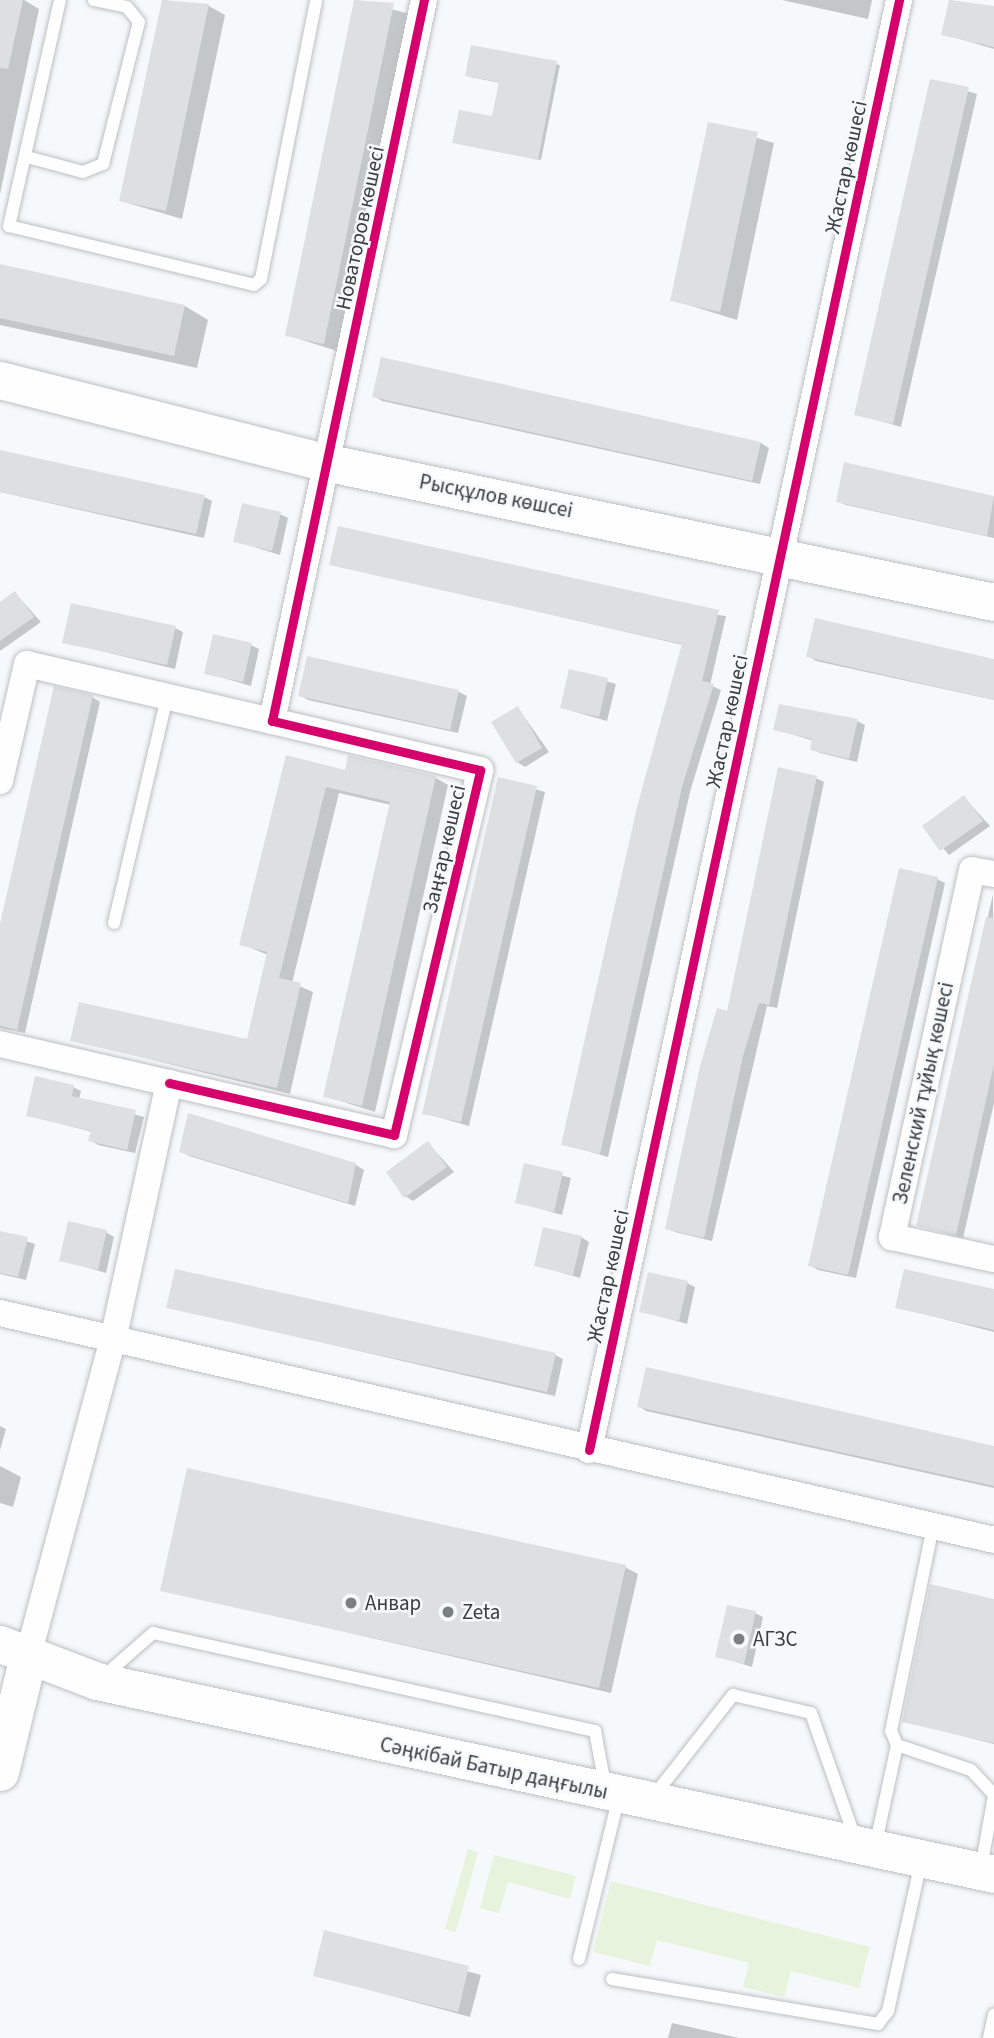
<!DOCTYPE html>
<html>
<head>
<meta charset="utf-8">
<style>
	body { margin:0 }
	#map { position:relative; width:994px; height:2038px; overflow:hidden; background:#f6f9fb; font-family:"Source Sans 3",sans-serif }
	div>[style] { position:absolute }
	[style*='--x'] { left:calc(var(--x)*1px); top:calc(var(--y)*1px); width:calc(var(--w)*1px); rotate:calc(var(--a)*1deg) }
	.green>* { inset:0; background:#e7f3dd }
	.shadow>* { inset:0; background:#0003 }
	.building>* { inset:0; background:#dddfe1 }
	.roads { filter:drop-shadow(0 0 2px #bdbfc1) drop-shadow(0 0 2px #bdbfc1) }
	.lane>* { height:12px; margin:-6px; padding:0 6px; transform-origin:6px; border-radius:6px; background:#fefefe }
	.street>* { height:26px; margin:-13px; padding:0 13px; transform-origin:13px; border-radius:13px; background:#fefefe }
	.secondary>* { height:37px; margin:-18.5px; padding:0 18.5px; transform-origin:18.5px; border-radius:18.5px; background:#fefefe }
	.cycleway>* { height:9px; margin:-4.5px; padding:0 4.5px; transform-origin:4.5px; border-radius:4.5px; background:#d6006c }
	.dots>* { width:19px; height:19px; translate:-50% -50%; box-sizing:border-box; border:4px solid #f5f9fc; border-radius:50% }
	span { translate:-50% -50%; white-space:nowrap; text-align:center; line-height:1.15; -webkit-text-stroke:5px #f5f9fc; paint-order:stroke }
	.street-label { font-size:21px; color:#3b3d3e }
	.poi-label { font-size:21px; color:#3b3d3e }
	.left { translate:0 -50%; text-align:left }
</style>
</head>
<body>
<div id="map">
	<div class="green">
		<div style="clip-path:polygon(468px 1849px,478px 1852px,456px 1932px,445px 1929px)"></div>
		<div style="clip-path:polygon(494px 1855px,576px 1876px,570px 1899px,508px 1882px,499px 1913px,480px 1908px)"></div>
		<div style="clip-path:polygon(611px 1881px,870px 1947px,859px 1988px,791px 1971px,784px 1997px,743px 1987px,749px 1963px,657px 1940px,650px 1966px,593px 1952px)"></div>
	</div>
	<div class="shadow">
		<div style="clip-path:polygon(0 0,24px 0,39px 9px,0 194px)"></div>
		<div style="clip-path:polygon(163px 0,209px 6px,225px 15px,182px 219px,121px 201px)"></div>
		<div style="clip-path:polygon(356px 0,410px 14px,340px 352px,287px 335px)"></div>
		<div style="clip-path:polygon(782px 0,872px 0,868px 19px)"></div>
		<div style="clip-path:polygon(950px 0,994px 8px,994px 49px,943px 34px)"></div>
		<div style="clip-path:polygon(473px 47px,560px 65px,541px 160px,454px 142px,494px 119px,501px 83px,470px 77px)"></div>
		<div style="clip-path:polygon(932px 81px,977px 94px,901px 427px,856px 414px)"></div>
		<div style="clip-path:polygon(709px 124px,774px 143px,737px 320px,672px 300px)"></div>
		<div style="clip-path:polygon(0 266px,185px 306px,208px 320px,197px 368px,0 325px)"></div>
		<div style="clip-path:polygon(382px 360px,761px 443px,769px 448px,760px 484px,382px 401px,374px 396px)"></div>
		<div style="clip-path:polygon(0 451px,204px 497px,212px 501px,204px 538px,0 492px)"></div>
		<div style="clip-path:polygon(846px 464px,994px 497px,994px 538px,846px 505px,838px 501px)"></div>
		<div style="clip-path:polygon(280px 514px,288px 518px,280px 555px,235px 541px)"></div>
		<div style="clip-path:polygon(331px 564px,726px 616px,710px 685px,721px 690px,690px 792px,608px 1157px,563px 1144px,683px 645px)"></div>
		<div style="clip-path:polygon(15px 593px,41px 622px,0 651px,0 604px)"></div>
		<div style="clip-path:polygon(175px 628px,183px 632px,175px 669px,64px 642px)"></div>
		<div style="clip-path:polygon(251px 645px,259px 649px,251px 686px,206px 673px)"></div>
		<div style="clip-path:polygon(808px 656px,994px 659px,994px 700px,816px 661px)"></div>
		<div style="clip-path:polygon(309px 658px,459px 692px,467px 696px,458px 733px,308px 700px,300px 695px)"></div>
		<div style="clip-path:polygon(571px 671px,616px 684px,607px 721px,562px 708px)"></div>
		<div style="clip-path:polygon(92px 697px,100px 702px,25px 1033px,0 1028px,0 932px)"></div>
		<div style="clip-path:polygon(518px 708px,549px 752px,525px 767px,517px 762px)"></div>
		<div style="clip-path:polygon(857px 721px,865px 725px,857px 762px,820px 753px,812px 749px,814px 741px,775px 729px)"></div>
		<div style="clip-path:polygon(287px 757px,346px 772px,436px 778px,448px 785px,375px 1112px,325px 1096px,391px 805px,339px 793px,292px 983px,313px 992px,290px 1094px,72px 1040px,249px 1041px,268px 955px,241px 944px)"></div>
		<div style="clip-path:polygon(816px 778px,824px 782px,777px 1008px,767px 1006px,712px 1241px,675px 1232px,667px 1228px,728px 1013px)"></div>
		<div style="clip-path:polygon(500px 779px,545px 792px,469px 1126px,424px 1113px)"></div>
		<div style="clip-path:polygon(964px 797px,990px 826px,949px 855px,924px 826px)"></div>
		<div style="clip-path:polygon(937px 879px,945px 883px,856px 1278px,818px 1270px,810px 1265px)"></div>
		<div style="clip-path:polygon(993px 894px,994px 1103px,963px 1238px,918px 1225px)"></div>
		<div style="clip-path:polygon(73px 1087px,81px 1091px,79px 1099px,144px 1117px,135px 1153px,98px 1145px,90px 1140px,92px 1132px,28px 1115px)"></div>
		<div style="clip-path:polygon(190px 1115px,356px 1165px,364px 1170px,355px 1206px,189px 1156px,181px 1151px)"></div>
		<div style="clip-path:polygon(428px 1143px,454px 1172px,413px 1201px,405px 1196px)"></div>
		<div style="clip-path:polygon(526px 1165px,571px 1178px,562px 1215px,517px 1202px)"></div>
		<div style="clip-path:polygon(106px 1232px,114px 1237px,106px 1273px,61px 1260px)"></div>
		<div style="clip-path:polygon(0 1233px,35px 1244px,26px 1280px,0 1274px)"></div>
		<div style="clip-path:polygon(581px 1237px,589px 1242px,580px 1278px,536px 1265px)"></div>
		<div style="clip-path:polygon(687px 1283px,695px 1287px,687px 1324px,641px 1311px)"></div>
		<div style="clip-path:polygon(994px 1290px,994px 1332px,897px 1307px)"></div>
		<div style="clip-path:polygon(168px 1307px,555px 1355px,563px 1359px,555px 1396px)"></div>
		<div style="clip-path:polygon(639px 1406px,994px 1447px,994px 1488px,646px 1411px)"></div>
		<div style="clip-path:polygon(0 1426px,6px 1429px,0 1450px)"></div>
		<div style="clip-path:polygon(0 1466px,21px 1477px,13px 1507px,0 1503px)"></div>
		<div style="clip-path:polygon(625px 1567px,638px 1574px,611px 1693px,162px 1590px)"></div>
		<div style="clip-path:polygon(994px 1601px,994px 1744px,904px 1721px)"></div>
		<div style="clip-path:polygon(755px 1613px,763px 1617px,752px 1667px,717px 1656px)"></div>
		<div style="clip-path:polygon(326px 1932px,481px 1975px,470px 2017px,315px 1975px)"></div>
		<div style="clip-path:polygon(672px 2023px,739px 2038px,668px 2038px)"></div>
	</div>
	<div class="building">
		<div style="clip-path:polygon(0 0,23px 0,8px 69px,0 68px)"></div>
		<div style="clip-path:polygon(162px 0,209px 4px,166px 211px,119px 201px)"></div>
		<div style="clip-path:polygon(354px 0,394px 3px,324px 344px,285px 336px)"></div>
		<div style="clip-path:polygon(949px 0,994px 6px,994px 47px,941px 35px)"></div>
		<div style="clip-path:polygon(471px 45px,557px 61px,538px 160px,452px 143px,459px 110px,492px 116px,499px 82px,465px 76px)"></div>
		<div style="clip-path:polygon(930px 79px,969px 87px,893px 424px,854px 415px)"></div>
		<div style="clip-path:polygon(708px 122px,758px 132px,720px 312px,670px 301px)"></div>
		<div style="clip-path:polygon(0 264px,185px 305px,174px 356px,0 318px)"></div>
		<div style="clip-path:polygon(381px 357px,761px 442px,752px 481px,372px 397px)"></div>
		<div style="clip-path:polygon(0 450px,205px 495px,196px 534px,0 492px)"></div>
		<div style="clip-path:polygon(844px 462px,994px 496px,987px 536px,836px 502px)"></div>
		<div style="clip-path:polygon(242px 503px,281px 512px,272px 551px,233px 542px)"></div>
		<div style="clip-path:polygon(338px 526px,719px 610px,702px 681px,714px 684px,682px 787px,600px 1154px,561px 1145px,637px 807px,682px 644px,329px 565px)"></div>
		<div style="clip-path:polygon(15px 591px,34px 617px,0 641px,0 602px)"></div>
		<div style="clip-path:polygon(71px 603px,176px 626px,167px 665px,62px 643px)"></div>
		<div style="clip-path:polygon(815px 618px,994px 659px,994px 700px,806px 657px)"></div>
		<div style="clip-path:polygon(213px 634px,252px 643px,243px 682px,204px 674px)"></div>
		<div style="clip-path:polygon(307px 656px,459px 690px,450px 730px,298px 696px)"></div>
		<div style="clip-path:polygon(569px 669px,608px 678px,599px 717px,560px 708px)"></div>
		<div style="clip-path:polygon(54px 686px,93px 695px,17px 1030px,0 1026px,0 924px)"></div>
		<div style="clip-path:polygon(779px 704px,858px 719px,849px 759px,810px 750px,812px 739px,773px 730px)"></div>
		<div style="clip-path:polygon(518px 706px,542px 748px,516px 763px,491px 722px)"></div>
		<div style="clip-path:polygon(286px 755px,345px 770px,348px 755px,436px 776px,362px 1106px,323px 1097px,390px 802px,326px 787px,279px 978px,301px 983px,277px 1088px,70px 1041px,79px 1002px,247px 1039px,267px 952px,239px 945px)"></div>
		<div style="clip-path:polygon(778px 767px,817px 776px,769px 1005px,759px 1003px,743px 1056px,704px 1238px,665px 1229px,700px 1066px,717px 1008px,727px 1011px)"></div>
		<div style="clip-path:polygon(498px 777px,537px 786px,461px 1122px,422px 1114px)"></div>
		<div style="clip-path:polygon(964px 795px,983px 821px,940px 851px,922px 826px)"></div>
		<div style="clip-path:polygon(899px 868px,938px 877px,848px 1275px,808px 1266px)"></div>
		<div style="clip-path:polygon(986px 917px,994px 918px,994px 1064px,956px 1235px,916px 1226px)"></div>
		<div style="clip-path:polygon(35px 1076px,74px 1085px,72px 1096px,136px 1110px,127px 1150px,88px 1141px,91px 1131px,26px 1116px)"></div>
		<div style="clip-path:polygon(188px 1113px,356px 1163px,348px 1203px,179px 1152px)"></div>
		<div style="clip-path:polygon(428px 1141px,447px 1167px,404px 1198px,386px 1172px)"></div>
		<div style="clip-path:polygon(524px 1163px,563px 1172px,554px 1212px,515px 1203px)"></div>
		<div style="clip-path:polygon(68px 1221px,107px 1230px,98px 1270px,59px 1261px)"></div>
		<div style="clip-path:polygon(543px 1227px,582px 1236px,573px 1275px,534px 1266px)"></div>
		<div style="clip-path:polygon(0 1231px,28px 1237px,18px 1277px,0 1273px)"></div>
		<div style="clip-path:polygon(175px 1269px,556px 1353px,547px 1392px,166px 1308px)"></div>
		<div style="clip-path:polygon(904px 1269px,994px 1289px,994px 1330px,895px 1308px)"></div>
		<div style="clip-path:polygon(648px 1272px,688px 1281px,679px 1321px,639px 1312px)"></div>
		<div style="clip-path:polygon(646px 1367px,994px 1446px,994px 1486px,637px 1407px)"></div>
		<div style="clip-path:polygon(187px 1468px,626px 1565px,599px 1688px,160px 1591px)"></div>
		<div style="clip-path:polygon(930px 1584px,994px 1599px,994px 1743px,902px 1722px)"></div>
		<div style="clip-path:polygon(727px 1605px,756px 1611px,744px 1664px,715px 1657px)"></div>
		<div style="clip-path:polygon(324px 1930px,469px 1966px,458px 2012px,313px 1976px)"></div>
	</div>
	<div class="roads">
		<div class="lane">
			<div style="--x:60;--y:0;--w:232;--a:102.7"></div>
			<div style="--x:9;--y:226;--w:252;--a:13.5"></div>
			<div style="--x:254;--y:285;--w:9;--a:-41"></div>
			<div style="--x:261;--y:279;--w:284;--a:-78.8"></div>
			<div style="--x:27;--y:157;--w:58;--a:15"></div>
			<div style="--x:83;--y:172;--w:22;--a:-22"></div>
			<div style="--x:103;--y:164;--w:146;--a:-75.8"></div>
			<div style="--x:139;--y:22;--w:19;--a:-129"></div>
			<div style="--x:127;--y:7;--w:34;--a:-168"></div>
			<div style="--x:114;--y:923;--w:232;--a:-76.8"></div>
			<div style="--x:103;--y:1677;--w:67;--a:-41.3"></div>
			<div style="--x:153;--y:1633;--w:453;--a:12.5"></div>
			<div style="--x:595;--y:1731;--w:55;--a:79.5"></div>
			<div style="--x:897;--y:1745;--w:78;--a:18.7"></div>
			<div style="--x:971;--y:1770;--w:34;--a:47"></div>
			<div style="--x:653;--y:1797;--w:130;--a:-51.9"></div>
			<div style="--x:733;--y:1695;--w:80;--a:13"></div>
			<div style="--x:811;--y:1713;--w:133;--a:70.6"></div>
			<div style="--x:875;--y:1847;--w:104;--a:-77.8"></div>
			<div style="--x:897;--y:1745;--w:15;--a:-113"></div>
			<div style="--x:891;--y:1731;--w:209;--a:-78.4"></div>
			<div style="--x:981;--y:1868;--w:73;--a:-79.8"></div>
			<div style="--x:579;--y:1959;--w:168;--a:-76.2"></div>
			<div style="--x:612;--y:1979;--w:270;--a:9.6"></div>
			<div style="--x:878;--y:2024;--w:16;--a:-52"></div>
			<div style="--x:888;--y:2011;--w:153;--a:-77.5"></div>
			<div style="--x:989;--y:2038;--w:24;--a:-78"></div>
		</div>
		<div class="street">
			<div style="--x:0;--y:781;--w:120;--a:-77"></div>
			<div style="--x:27;--y:664;--w:252;--a:13.1"></div>
			<div style="--x:994;--y:874;--w:22;--a:-170"></div>
			<div style="--x:972;--y:870;--w:376;--a:102.3"></div>
			<div style="--x:892;--y:1237;--w:104;--a:12.2"></div>
			<div style="--x:0;--y:1044;--w:173;--a:13"></div>
			<div style="--x:169;--y:1083;--w:258;--a:102.3"></div>
			<div style="--x:114;--y:1335;--w:332;--a:105"></div>
			<div style="--x:169;--y:1083;--w:231;--a:13"></div>
			<div style="--x:394;--y:1135;--w:375;--a:-76.7"></div>
			<div style="--x:480;--y:770;--w:214;--a:-166.7"></div>
			<div style="--x:272;--y:721;--w:737;--a:-78.1"></div>
			<div style="--x:0;--y:1313;--w:1020;--a:12.86"></div>
			<div style="--x:589;--y:1450;--w:1483;--a:-77.93"></div>
		</div>
		<div class="secondary">
			<div style="--x:0;--y:380;--w:339;--a:14.2"></div>
			<div style="--x:329;--y:463;--w:679;--a:11.81"></div>
			<div style="--x:0;--y:1644;--w:104;--a:20.9"></div>
			<div style="--x:97;--y:1681;--w:918;--a:12.14"></div>
			<div style="--x:0;--y:1772;--w:119;--a:-76.4"></div>
		</div>
	</div>
	<div class="cycleway">
		<div style="--x:169;--y:1083;--w:231;--a:13"></div>
		<div style="--x:394;--y:1135;--w:375;--a:-76.7"></div>
		<div style="--x:480;--y:770;--w:214;--a:-166.7"></div>
		<div style="--x:272;--y:721;--w:737;--a:-78.1"></div>
		<div style="--x:589;--y:1450;--w:1483;--a:-77.93"></div>
	</div>
	<div class="dots">
		<div style="left:351px;top:1603px;background:#7c7f80"></div>
		<div style="left:448px;top:1612px;background:#7c7f80"></div>
		<div style="left:739px;top:1639px;background:#7c7f80"></div>
	</div>
	<div class="street-label">
		<span style="left:846px;top:167px;rotate:-78deg">Жастар көшесі</span>
		<span style="left:360px;top:228px;rotate:-78deg">Новаторов көшесі</span>
		<span style="left:496px;top:496px;rotate:11deg">Рысқұлов көшсеі</span>
		<span style="left:727px;top:721px;rotate:-78deg">Жастар көшесі</span>
		<span style="left:444px;top:849px;rotate:-77deg">Заңғар көшесі</span>
		<span style="left:923px;top:1093px;rotate:-78deg">Зеленский тұйық көшесі</span>
		<span style="left:608px;top:1276px;rotate:-78deg">Жастар көшесі</span>
		<span style="left:494px;top:1768px;rotate:12deg">Сәңкібай Батыр даңғылы</span>
	</div>
	<div class="poi-label">
		<span class="left" style="left:365px;top:1603px">Анвар</span>
		<span class="left" style="left:462px;top:1612px">Zeta</span>
		<span class="left" style="left:753px;top:1639px">АГЗС</span>
	</div>
</div>
</body>
</html>
